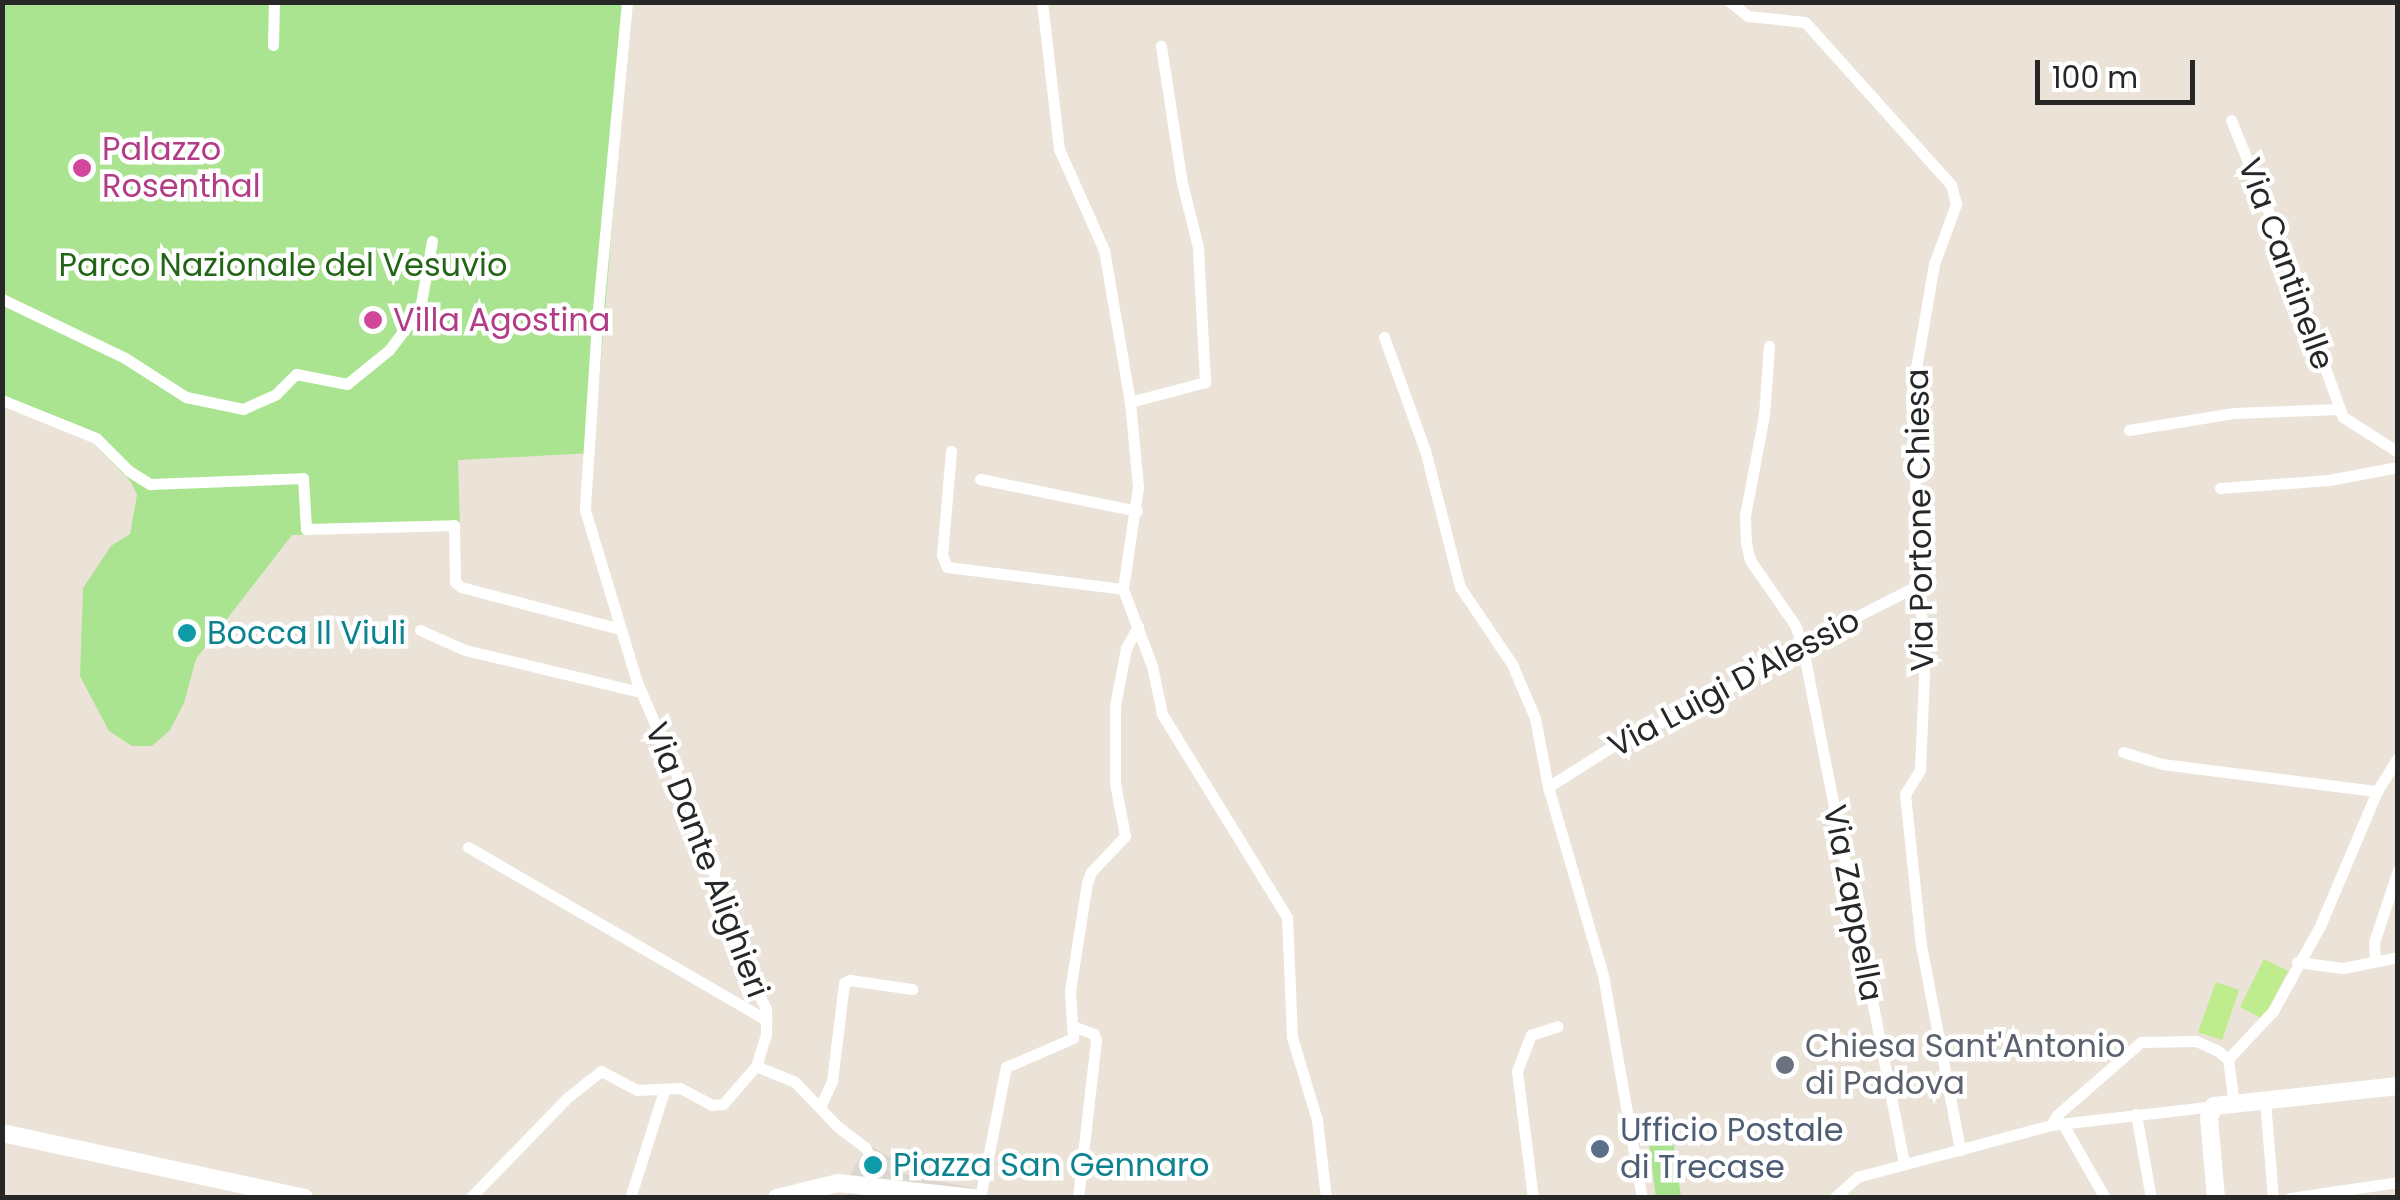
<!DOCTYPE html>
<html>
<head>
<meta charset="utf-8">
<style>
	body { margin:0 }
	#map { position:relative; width:2400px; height:1200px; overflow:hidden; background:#ebe3d8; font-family:Poppins,sans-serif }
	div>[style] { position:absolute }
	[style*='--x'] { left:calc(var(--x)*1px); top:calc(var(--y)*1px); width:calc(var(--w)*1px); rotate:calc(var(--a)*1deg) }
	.green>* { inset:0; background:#aae491 }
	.pitch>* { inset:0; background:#bfec8c }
	.plaza>* { inset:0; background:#dbd6cf }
	.street>* { height:11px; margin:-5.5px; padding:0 5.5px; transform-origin:5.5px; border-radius:5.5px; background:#fff }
	.secondary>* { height:18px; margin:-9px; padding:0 9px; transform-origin:9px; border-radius:9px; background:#fff }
	.dots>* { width:28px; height:28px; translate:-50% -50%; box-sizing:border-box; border:5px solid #fff; border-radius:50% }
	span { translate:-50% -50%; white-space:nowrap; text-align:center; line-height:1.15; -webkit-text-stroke:9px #fff; paint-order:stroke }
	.hotel-label { font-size:32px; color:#b23c85 }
	.left { translate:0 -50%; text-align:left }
	.street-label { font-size:32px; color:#272727 }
	.park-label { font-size:32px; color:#236516 }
	.culture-label { font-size:32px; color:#0d838f }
	.worship-label { font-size:32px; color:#5b616d }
	.service-label { font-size:32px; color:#4e5e75 }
	.frame { position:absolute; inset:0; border:5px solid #272727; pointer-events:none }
	.scale { position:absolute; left:2035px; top:60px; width:160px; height:45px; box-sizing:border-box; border:5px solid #272727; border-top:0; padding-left:12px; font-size:30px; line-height:35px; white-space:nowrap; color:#272727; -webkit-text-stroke:8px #fff; paint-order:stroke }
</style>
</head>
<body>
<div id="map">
	<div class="green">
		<div style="clip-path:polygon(2px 3px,631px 3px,593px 453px,458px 460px,460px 530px,292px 535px,196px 659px,184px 703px,170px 730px,152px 746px,132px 746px,109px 731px,80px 676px,83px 588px,111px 546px,130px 534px,137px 495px,131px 482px,89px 439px,3px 406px)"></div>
		<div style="clip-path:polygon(1672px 1133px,1681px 1197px,1656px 1197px,1648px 1136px)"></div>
	</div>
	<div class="pitch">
		<div style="clip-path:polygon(2264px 959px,2288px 971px,2263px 1019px,2240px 1007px)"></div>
		<div style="clip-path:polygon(2216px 982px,2239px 990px,2222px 1040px,2198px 1032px)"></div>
	</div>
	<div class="plaza">
		<div style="clip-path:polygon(867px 1144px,891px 1158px,889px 1171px,973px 1188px,972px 1198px,848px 1197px,846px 1183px)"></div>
	</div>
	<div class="street">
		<div style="--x:627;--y:2;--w:321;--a:95.4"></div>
		<div style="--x:597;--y:322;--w:188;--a:93.7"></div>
		<div style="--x:585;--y:510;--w:180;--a:73.2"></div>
		<div style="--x:637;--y:682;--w:199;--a:66.9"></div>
		<div style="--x:715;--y:865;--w:19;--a:96"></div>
		<div style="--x:713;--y:884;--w:32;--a:76"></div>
		<div style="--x:721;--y:915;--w:104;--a:64.4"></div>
		<div style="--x:766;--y:1009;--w:25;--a:90"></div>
		<div style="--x:766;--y:1034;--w:34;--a:107"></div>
		<div style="--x:1042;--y:2;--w:148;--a:83.4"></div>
		<div style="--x:1059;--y:149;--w:111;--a:66"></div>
		<div style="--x:1104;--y:250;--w:154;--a:80.3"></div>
		<div style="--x:1130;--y:402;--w:85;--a:84.6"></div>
		<div style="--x:1138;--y:487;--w:103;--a:98.4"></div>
		<div style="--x:1123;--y:589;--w:82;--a:69.4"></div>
		<div style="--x:1152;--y:666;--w:49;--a:78.2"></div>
		<div style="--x:1162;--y:714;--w:238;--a:58.4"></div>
		<div style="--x:1287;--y:917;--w:120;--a:87.6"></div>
		<div style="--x:1292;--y:1037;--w:87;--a:73.2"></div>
		<div style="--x:1317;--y:1120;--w:79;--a:83.4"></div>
		<div style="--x:1730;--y:2;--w:23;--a:38"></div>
		<div style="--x:1748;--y:16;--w:57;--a:6"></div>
		<div style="--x:1805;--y:22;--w:219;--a:48.1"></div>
		<div style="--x:1951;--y:185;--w:20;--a:75"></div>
		<div style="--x:1956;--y:204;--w:64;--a:110.1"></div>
		<div style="--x:1934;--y:264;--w:135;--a:99.8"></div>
		<div style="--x:1911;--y:397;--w:280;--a:87.3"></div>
		<div style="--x:1924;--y:677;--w:93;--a:92.5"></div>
		<div style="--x:1920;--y:770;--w:28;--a:122"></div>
		<div style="--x:1905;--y:794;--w:152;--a:84"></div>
		<div style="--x:1921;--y:945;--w:209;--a:79.2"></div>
		<div style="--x:273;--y:45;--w:43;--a:-88.7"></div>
		<div style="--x:2231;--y:120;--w:100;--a:67.8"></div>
		<div style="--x:2269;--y:213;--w:217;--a:70.1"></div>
		<div style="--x:2343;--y:417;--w:65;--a:32.5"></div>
		<div style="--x:2;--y:299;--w:136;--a:25.6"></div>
		<div style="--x:125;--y:358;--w:72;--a:32.6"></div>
		<div style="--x:186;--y:397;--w:58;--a:11.9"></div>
		<div style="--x:243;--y:409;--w:36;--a:-24"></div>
		<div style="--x:276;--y:394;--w:28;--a:-45"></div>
		<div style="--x:296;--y:374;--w:52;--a:11.1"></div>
		<div style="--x:347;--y:384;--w:54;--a:-39"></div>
		<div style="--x:389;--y:350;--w:51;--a:-52.9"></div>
		<div style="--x:420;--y:309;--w:69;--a:-80"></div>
		<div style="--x:1384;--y:337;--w:120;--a:70.1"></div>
		<div style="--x:1425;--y:450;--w:141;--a:75.7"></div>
		<div style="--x:1460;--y:587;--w:93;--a:56"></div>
		<div style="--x:1512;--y:664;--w:59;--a:66.9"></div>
		<div style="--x:1535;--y:718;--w:70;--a:79.3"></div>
		<div style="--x:1548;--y:787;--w:196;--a:73.7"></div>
		<div style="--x:1603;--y:975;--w:226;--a:80.1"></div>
		<div style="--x:1769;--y:346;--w:69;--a:94.1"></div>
		<div style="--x:1764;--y:415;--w:103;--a:100.7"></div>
		<div style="--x:1745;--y:516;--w:27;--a:88"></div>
		<div style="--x:1746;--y:543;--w:17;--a:77"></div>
		<div style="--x:1750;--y:560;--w:79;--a:55.3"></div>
		<div style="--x:1795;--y:625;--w:20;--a:70"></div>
		<div style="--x:1802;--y:644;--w:529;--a:78.88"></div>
		<div style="--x:2;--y:400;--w:101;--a:22"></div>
		<div style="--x:96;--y:438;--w:47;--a:45"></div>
		<div style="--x:129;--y:471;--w:25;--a:32"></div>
		<div style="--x:150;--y:484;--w:153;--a:-2.2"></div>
		<div style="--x:303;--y:478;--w:51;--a:86.6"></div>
		<div style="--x:306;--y:529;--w:148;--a:-1.5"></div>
		<div style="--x:454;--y:525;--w:57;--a:89"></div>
		<div style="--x:455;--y:582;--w:8;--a:40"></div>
		<div style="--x:461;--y:587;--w:164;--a:14.8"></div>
		<div style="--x:1130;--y:402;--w:78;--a:-14.9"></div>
		<div style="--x:1205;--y:382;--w:135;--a:-93"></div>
		<div style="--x:1198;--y:247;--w:66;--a:-104"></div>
		<div style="--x:1182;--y:183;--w:139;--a:-98.7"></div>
		<div style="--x:2129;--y:430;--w:106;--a:-9.2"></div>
		<div style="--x:2234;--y:413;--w:105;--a:-2.2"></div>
		<div style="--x:951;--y:451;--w:104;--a:94.9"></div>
		<div style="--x:942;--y:555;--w:13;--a:67"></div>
		<div style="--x:947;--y:567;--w:177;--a:7.1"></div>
		<div style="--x:980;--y:479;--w:160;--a:11.5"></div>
		<div style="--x:2220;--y:488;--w:109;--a:-4.2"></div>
		<div style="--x:2329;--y:480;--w:70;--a:-10.7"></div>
		<div style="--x:420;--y:630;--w:49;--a:24"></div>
		<div style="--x:465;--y:650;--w:180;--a:13.5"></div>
		<div style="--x:2123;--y:752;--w:41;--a:17.1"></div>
		<div style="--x:2162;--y:764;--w:217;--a:7.2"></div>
		<div style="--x:1548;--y:787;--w:80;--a:-32.3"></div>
		<div style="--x:1616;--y:744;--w:114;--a:-25.9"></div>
		<div style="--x:1719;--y:694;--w:97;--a:-31.1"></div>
		<div style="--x:1802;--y:644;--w:136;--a:-26.8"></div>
		<div style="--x:468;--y:847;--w:345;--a:30.1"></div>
		<div style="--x:2375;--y:961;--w:19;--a:-93"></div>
		<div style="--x:2374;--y:942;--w:76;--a:-71.6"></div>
		<div style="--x:2297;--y:962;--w:46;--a:7.4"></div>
		<div style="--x:2343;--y:968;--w:56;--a:-11.3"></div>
		<div style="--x:1075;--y:1027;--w:20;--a:20"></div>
		<div style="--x:1094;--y:1034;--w:6;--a:72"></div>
		<div style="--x:1096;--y:1040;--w:159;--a:96.5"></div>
		<div style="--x:2228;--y:1059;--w:66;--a:-46.8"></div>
		<div style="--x:2273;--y:1011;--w:97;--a:-61.1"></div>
		<div style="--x:2320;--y:926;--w:147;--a:-67.1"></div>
		<div style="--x:2377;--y:791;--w:39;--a:-58"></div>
		<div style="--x:756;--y:1066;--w:42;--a:22.3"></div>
		<div style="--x:795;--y:1082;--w:62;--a:46.3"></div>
		<div style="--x:838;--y:1127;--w:34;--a:37"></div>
		<div style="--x:865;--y:1147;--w:17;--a:62"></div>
		<div style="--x:873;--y:1162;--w:24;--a:99"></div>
		<div style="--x:2265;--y:1101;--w:97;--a:85.3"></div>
		<div style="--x:820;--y:1107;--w:29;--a:-65"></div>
		<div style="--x:832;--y:1081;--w:99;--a:-83"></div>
		<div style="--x:844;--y:983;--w:7;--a:-27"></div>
		<div style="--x:850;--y:980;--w:63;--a:8.3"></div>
		<div style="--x:2136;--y:1114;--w:85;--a:79.9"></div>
		<div style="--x:2051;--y:1125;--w:12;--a:-59"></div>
		<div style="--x:2057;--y:1115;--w:111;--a:-41"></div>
		<div style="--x:2141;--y:1042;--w:55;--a:-1"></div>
		<div style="--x:2196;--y:1041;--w:24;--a:24"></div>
		<div style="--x:2218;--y:1051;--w:13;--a:39"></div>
		<div style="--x:2228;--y:1059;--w:45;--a:82.4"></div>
		<div style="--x:2064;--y:1126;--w:83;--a:60.3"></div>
		<div style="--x:470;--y:1198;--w:141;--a:-45.9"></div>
		<div style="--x:568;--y:1097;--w:42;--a:-38.2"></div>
		<div style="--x:601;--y:1071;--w:41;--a:27.8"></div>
		<div style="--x:637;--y:1090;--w:43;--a:-2.7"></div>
		<div style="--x:680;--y:1088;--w:36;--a:28"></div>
		<div style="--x:712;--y:1105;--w:11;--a:-5"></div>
		<div style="--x:723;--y:1104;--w:50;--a:-49"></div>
		<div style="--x:630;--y:1198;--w:112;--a:-72.4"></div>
		<div style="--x:980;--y:1198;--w:134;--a:-78.8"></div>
		<div style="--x:1006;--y:1067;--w:73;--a:-23.4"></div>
		<div style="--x:1073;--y:1038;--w:47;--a:-93.7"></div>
		<div style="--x:1070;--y:991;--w:109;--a:-81.1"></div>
		<div style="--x:1087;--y:883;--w:12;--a:-70"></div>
		<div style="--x:1091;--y:872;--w:50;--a:-46.6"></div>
		<div style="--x:1125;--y:836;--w:54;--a:-100.7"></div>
		<div style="--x:1115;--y:783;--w:77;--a:-90"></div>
		<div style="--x:1115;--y:706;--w:59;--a:-79.3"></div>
		<div style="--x:1126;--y:648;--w:25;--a:-61"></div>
		<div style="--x:1533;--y:1198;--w:128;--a:-97.2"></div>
		<div style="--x:1517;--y:1071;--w:39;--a:-69"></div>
		<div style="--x:1531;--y:1035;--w:28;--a:-18"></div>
		<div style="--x:1834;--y:1198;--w:31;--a:-42"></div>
		<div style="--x:1857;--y:1177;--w:201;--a:-15"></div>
		<div style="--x:2051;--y:1125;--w:164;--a:-6.6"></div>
		<div style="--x:2290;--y:1198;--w:109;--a:-8.4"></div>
	</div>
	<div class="secondary">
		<div style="--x:2;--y:1133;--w:309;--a:12.1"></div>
		<div style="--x:777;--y:1198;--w:63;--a:-13.8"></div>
		<div style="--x:838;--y:1183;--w:136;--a:6.3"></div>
		<div style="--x:2216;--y:1198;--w:80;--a:-95"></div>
		<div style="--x:2209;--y:1118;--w:13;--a:-67"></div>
		<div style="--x:2214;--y:1106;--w:185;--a:-6.2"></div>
	</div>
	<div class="dots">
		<div style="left:82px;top:168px;background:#d1479c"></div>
		<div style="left:373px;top:320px;background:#d1479c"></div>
		<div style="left:187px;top:633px;background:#0f9aa8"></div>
		<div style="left:1785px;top:1065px;background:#6b7280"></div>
		<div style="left:1600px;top:1149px;background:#5c6f8a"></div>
		<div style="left:873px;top:1165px;background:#0f9aa8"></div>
	</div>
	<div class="hotel-label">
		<span class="left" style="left:102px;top:168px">Palazzo<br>Rosenthal</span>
		<span class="left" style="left:393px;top:320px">Villa Agostina</span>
	</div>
	<div class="street-label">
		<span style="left:2286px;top:264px;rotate:70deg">Via Cantinelle</span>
		<span style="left:1920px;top:520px;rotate:-91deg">Via Portone Chiesa</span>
		<span style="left:1734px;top:683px;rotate:-28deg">Via Luigi D'Alessio</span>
		<span style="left:707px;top:860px;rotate:69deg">Via Dante Alighieri</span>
		<span style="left:1853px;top:903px;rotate:79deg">Via Zappella</span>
	</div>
	<div class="park-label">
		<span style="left:283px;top:265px">Parco Nazionale del Vesuvio</span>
	</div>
	<div class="culture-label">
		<span class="left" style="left:207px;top:633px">Bocca Il Viuli</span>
		<span class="left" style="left:893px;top:1165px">Piazza San Gennaro</span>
	</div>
	<div class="worship-label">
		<span class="left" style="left:1805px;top:1065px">Chiesa Sant'Antonio<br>di Padova</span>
	</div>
	<div class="service-label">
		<span class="left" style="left:1620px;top:1149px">Ufficio Postale<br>di Trecase</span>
	</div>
	<div class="frame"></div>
	<div class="scale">100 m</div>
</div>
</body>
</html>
